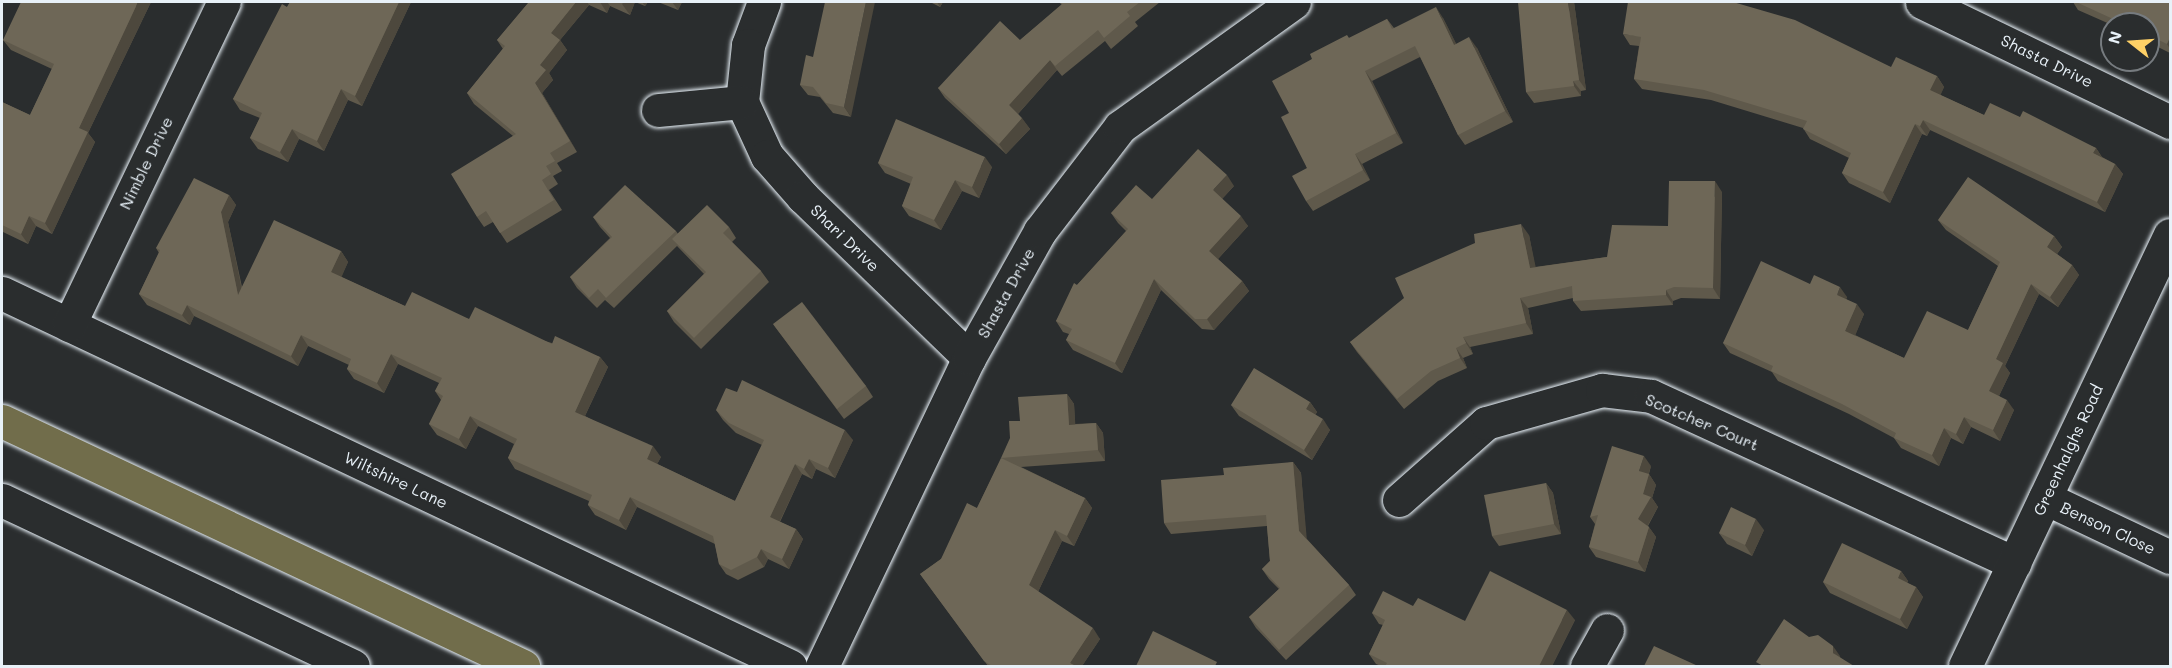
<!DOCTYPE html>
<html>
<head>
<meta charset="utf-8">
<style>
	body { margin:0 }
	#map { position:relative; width:2172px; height:668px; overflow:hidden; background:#2a2d2e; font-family:Mali,sans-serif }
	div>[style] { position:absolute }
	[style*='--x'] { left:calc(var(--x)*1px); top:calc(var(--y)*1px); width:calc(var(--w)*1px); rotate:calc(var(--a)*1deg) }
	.roads { filter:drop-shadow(0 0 2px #e8f1f8) drop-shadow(0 0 2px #e8f1f8) }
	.minor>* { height:33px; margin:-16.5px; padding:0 16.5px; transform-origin:16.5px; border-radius:16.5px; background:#2a2d2e }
	.major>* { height:33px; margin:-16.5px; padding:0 16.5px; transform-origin:16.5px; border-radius:16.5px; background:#716d4b }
	.wall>* { inset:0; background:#5f594b }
	.shaded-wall>* { inset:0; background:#4d483d }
	.building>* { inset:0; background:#6e6757 }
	span { translate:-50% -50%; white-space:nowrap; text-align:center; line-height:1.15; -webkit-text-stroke:5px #2a2d2e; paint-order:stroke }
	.street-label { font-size:16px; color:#e8f1f8 }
	.frame { position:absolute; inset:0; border:3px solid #e8f1f8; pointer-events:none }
	.north { position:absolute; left:2100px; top:12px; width:60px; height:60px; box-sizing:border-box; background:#2a2d2e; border:2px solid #767b7f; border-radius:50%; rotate:287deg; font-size:16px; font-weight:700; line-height:24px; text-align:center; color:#e8f1f8 }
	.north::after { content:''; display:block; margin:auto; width:21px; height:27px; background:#ffd166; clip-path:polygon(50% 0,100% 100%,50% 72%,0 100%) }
</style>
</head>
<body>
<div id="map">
	<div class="roads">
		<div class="minor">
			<div style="--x:764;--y:2;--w:46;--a:110.4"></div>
			<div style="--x:748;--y:45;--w:57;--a:96"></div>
			<div style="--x:742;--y:102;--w:60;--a:65.2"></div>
			<div style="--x:767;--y:156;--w:55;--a:48.7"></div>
			<div style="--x:803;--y:197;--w:231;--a:44.1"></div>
			<div style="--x:1922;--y:2;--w:276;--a:25.8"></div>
			<div style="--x:658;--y:110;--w:84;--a:-5.4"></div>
			<div style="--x:2;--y:293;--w:872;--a:25.33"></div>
			<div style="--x:69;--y:325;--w:358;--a:-64.4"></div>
			<div style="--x:2045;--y:498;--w:138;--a:25.3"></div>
			<div style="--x:2;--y:500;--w:388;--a:25.3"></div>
			<div style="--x:1399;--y:500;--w:116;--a:-41.5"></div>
			<div style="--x:1486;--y:423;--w:121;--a:-15.9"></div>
			<div style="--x:1602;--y:390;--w:49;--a:7"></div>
			<div style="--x:1651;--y:396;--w:400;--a:24.7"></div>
			<div style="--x:822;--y:666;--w:341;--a:-64.5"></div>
			<div style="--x:969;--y:358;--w:145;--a:-60.8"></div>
			<div style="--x:1040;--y:231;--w:131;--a:-52.4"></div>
			<div style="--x:1120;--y:127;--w:214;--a:-35.7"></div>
			<div style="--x:1587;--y:666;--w:41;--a:-60.9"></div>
			<div style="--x:1965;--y:666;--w:477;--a:-64.6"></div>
		</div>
		<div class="major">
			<div style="--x:2;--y:421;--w:576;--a:25.19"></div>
		</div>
	</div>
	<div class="wall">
		<div style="clip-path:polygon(151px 2px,88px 133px,95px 142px,52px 234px,36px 226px,28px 244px,3px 232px,2px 235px,2px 102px,30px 115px,52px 69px,11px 50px,3px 40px)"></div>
		<div style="clip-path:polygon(290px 2px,411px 2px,362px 106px,348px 100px,324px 151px,299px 139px,288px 162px,258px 149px,250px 138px,260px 118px,240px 110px,233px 99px)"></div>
		<div style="clip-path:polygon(529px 2px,648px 2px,645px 6px,635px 2px,630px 15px,610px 6px,607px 13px,589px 5px,560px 40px,567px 50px,549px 73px,553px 80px,542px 93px,577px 152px,557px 163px,562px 171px,553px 176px,558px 184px,549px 190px,562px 210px,507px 243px,493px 222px,484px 227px,477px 217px,513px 136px,474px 104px,467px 93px,503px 49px,497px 40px)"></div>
		<div style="clip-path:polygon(658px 2px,682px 2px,678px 10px)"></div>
		<div style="clip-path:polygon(930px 2px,943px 2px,940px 7px)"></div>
		<div style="clip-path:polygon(1059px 2px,1160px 2px,1135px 22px,1138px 26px,1111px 49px,1105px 41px,1062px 76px,1057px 70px,1018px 114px,1030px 129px,1006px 154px,945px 98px,938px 88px,1020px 40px,1062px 5px)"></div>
		<div style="clip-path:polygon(1574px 2px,1586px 90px,1581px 91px,1581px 96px,1534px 103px,1526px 92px)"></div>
		<div style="clip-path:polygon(2073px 2px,2170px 2px,2170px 53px,2148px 42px,2148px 24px,2112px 24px,2112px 25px,2078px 10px)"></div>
		<div style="clip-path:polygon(1443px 18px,1456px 44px,1477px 48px,1513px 122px,1465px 145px,1458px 135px,1420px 57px,1372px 81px,1403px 143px,1362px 164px,1370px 180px,1313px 211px,1306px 201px,1307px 168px,1289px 113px,1312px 59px,1349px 38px,1387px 19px,1394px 28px)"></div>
		<div style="clip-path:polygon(1623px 34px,1891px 67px,1937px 76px,1944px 87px,1940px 95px,1984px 115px,2020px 117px,2096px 148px,2102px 157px,2115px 164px,2123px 174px,2105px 212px,1930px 130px,1927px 136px,1922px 134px,1890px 203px,1849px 183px,1842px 173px,1849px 158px,1810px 139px,1803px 128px,1711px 100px,1642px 89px,1634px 79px,1639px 46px,1630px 45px)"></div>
		<div style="clip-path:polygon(813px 57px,851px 117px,833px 113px,820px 97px,808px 95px,800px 85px)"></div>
		<div style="clip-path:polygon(878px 163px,992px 167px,979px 198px,962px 191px,941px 230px,909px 216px,902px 206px,911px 184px,885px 173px)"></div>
		<div style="clip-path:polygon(1234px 186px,1222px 199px,1248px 226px,1218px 259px,1242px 281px,1249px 291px,1214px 330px,1202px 329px,1161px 290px,1122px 373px,1073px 350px,1066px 340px,1069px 334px,1063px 332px,1056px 321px,1077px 285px,1126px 231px,1118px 223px,1111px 213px,1152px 199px)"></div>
		<div style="clip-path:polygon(1722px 192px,1720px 299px,1681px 298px,1673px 301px,1673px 305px,1581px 311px,1573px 301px,1573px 298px,1528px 308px,1533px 334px,1470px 347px,1473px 354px,1463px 358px,1467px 368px,1438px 381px,1404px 409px,1357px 352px,1350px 342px,1529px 235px,1535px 267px,1607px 257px,1668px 226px)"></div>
		<div style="clip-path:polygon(229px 195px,236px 205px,228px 222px,242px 287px,341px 251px,348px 262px,341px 277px,405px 306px,469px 319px,600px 357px,608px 367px,585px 416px,661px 457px,657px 464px,735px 501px,762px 445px,736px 433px,723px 420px,716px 410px,853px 440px,835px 478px,816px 469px,812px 479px,802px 474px,780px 522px,796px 529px,803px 539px,789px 569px,768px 559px,764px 567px,738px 580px,726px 574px,719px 564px,715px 544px,637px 507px,626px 530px,595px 515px,588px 505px,589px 501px,515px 469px,508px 458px,514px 444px,478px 426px,466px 449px,437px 435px,429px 424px,441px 400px,435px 391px,439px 383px,398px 364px,384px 393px,354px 379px,347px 369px,349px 365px,308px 346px,298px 366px,194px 316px,190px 325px,147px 305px,139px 294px,159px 253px,156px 248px)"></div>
		<div style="clip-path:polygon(593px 217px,676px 231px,678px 234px,729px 227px,736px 238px,732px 242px,761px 271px,769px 282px,701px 349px,674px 322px,667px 311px,704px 274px,677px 246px,614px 308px,605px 300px,597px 308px,577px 288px,570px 277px,610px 238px,600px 227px)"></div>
		<div style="clip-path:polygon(1938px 220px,2054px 236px,2062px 247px,2057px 254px,2072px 265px,2079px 275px,2058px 307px,2039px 294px,2005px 366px,2010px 373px,1999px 396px,2014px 410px,2000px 441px,1971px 427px,1963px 444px,1951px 438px,1939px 466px,1901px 448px,1894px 438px,1849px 414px,1778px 381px,1772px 372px,1730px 353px,1723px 343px,1810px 284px,1847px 297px,1846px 299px,1864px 314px,1855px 335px,1904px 358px,1968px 330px,1998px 266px,1946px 230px)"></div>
		<div style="clip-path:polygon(773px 324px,866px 386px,873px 397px,844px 419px)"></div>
		<div style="clip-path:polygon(1067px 394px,1074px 404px,1075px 424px,1096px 423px,1103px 433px,1105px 461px,1021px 467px,1085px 498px,1092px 508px,1074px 546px,1062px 541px,1038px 592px,1100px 639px,1082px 666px,988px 666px,920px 574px,941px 559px,977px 508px,1020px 421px)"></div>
		<div style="clip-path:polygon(1310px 402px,1317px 412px,1315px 415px,1330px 430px,1312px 460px,1239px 416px,1231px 405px)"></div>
		<div style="clip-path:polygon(1293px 462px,1301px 473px,1306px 538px,1349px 585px,1356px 595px,1286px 660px,1256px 628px,1249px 617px,1279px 589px,1269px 579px,1262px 569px,1270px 561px,1267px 526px,1171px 534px,1164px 523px,1224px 475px)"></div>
		<div style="clip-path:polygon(1651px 466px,1649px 474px,1656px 485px,1652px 498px,1658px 507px,1648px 526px,1656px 537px,1645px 572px,1596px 557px,1589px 547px,1595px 524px,1590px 517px)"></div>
		<div style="clip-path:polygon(1546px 483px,1553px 493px,1561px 534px,1499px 546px,1492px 536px)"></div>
		<div style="clip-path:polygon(1764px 530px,1752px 556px,1727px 544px,1719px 533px)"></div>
		<div style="clip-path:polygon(1901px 571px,1908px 581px,1907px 583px,1916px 587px,1923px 597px,1907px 629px,1830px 593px,1823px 582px)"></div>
		<div style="clip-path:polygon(1413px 606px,1465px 621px,1575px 620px,1552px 666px,1381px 666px,1376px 664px,1369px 654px,1383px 625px,1379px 624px,1372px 613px)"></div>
	</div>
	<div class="shaded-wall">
		<div style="clip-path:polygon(138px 2px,151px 2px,88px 133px,95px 142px,52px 234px,45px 223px,79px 128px)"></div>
		<div style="clip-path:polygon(399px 2px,411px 2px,362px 106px,355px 96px)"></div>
		<div style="clip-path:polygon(576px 2px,587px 2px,589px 5px,560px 40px,567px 50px,549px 73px,553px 80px,542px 93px,577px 152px,570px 141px,535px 83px,540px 65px,551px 33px)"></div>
		<div style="clip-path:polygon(600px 2px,607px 2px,610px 6px,607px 13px)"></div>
		<div style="clip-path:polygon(624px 2px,635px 2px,630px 15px,622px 4px)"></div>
		<div style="clip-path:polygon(642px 2px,648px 2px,645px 6px)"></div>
		<div style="clip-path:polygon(672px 2px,682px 2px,678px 10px)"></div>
		<div style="clip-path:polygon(866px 2px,875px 2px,851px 117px,844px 107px)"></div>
		<div style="clip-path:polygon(937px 2px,943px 2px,940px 7px)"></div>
		<div style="clip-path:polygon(1568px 2px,1574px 2px,1586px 90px,1579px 80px)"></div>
		<div style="clip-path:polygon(1436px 7px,1443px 18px,1462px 55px,1454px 45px)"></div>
		<div style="clip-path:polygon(1469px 37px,1477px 48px,1513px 122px,1505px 111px)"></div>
		<div style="clip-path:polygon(2170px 37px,2170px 49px,2167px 44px)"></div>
		<div style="clip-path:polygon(1050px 60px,1057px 70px,1016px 116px,1009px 105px)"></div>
		<div style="clip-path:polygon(1365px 71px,1372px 81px,1403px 143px,1396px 133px)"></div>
		<div style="clip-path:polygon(1937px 76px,1944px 87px,1938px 101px,1930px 90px)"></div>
		<div style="clip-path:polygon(1573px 81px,1581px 91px,1581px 96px,1574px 86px)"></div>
		<div style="clip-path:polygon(341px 89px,348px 100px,324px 151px,317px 141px)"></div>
		<div style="clip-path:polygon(1022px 118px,1030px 129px,1006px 154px,999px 144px)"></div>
		<div style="clip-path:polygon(1923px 120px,1930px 130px,1927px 136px,1920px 126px)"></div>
		<div style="clip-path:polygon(1915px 124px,1922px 134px,1890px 203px,1883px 192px)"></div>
		<div style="clip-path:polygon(292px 129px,299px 139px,288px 162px,280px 152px)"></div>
		<div style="clip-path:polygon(2096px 148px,2103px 159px,2093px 153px)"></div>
		<div style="clip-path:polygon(1355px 154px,1362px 164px,1370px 180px,1363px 170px)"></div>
		<div style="clip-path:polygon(985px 157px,992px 167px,979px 198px,972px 187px)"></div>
		<div style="clip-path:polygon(2115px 164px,2123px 174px,2105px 212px,2097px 202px)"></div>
		<div style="clip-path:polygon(1227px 175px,1234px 186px,1220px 201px,1213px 190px)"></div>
		<div style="clip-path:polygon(955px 180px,962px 191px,941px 230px,934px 220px)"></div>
		<div style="clip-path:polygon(1715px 181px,1722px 192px,1720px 299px,1713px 288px)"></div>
		<div style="clip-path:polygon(229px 195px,236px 205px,228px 222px,245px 305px,238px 295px,221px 212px)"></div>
		<div style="clip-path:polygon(29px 216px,36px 226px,28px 244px,21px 234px)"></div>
		<div style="clip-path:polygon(1241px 216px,1248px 226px,1216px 261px,1209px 251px)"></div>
		<div style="clip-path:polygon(1521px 224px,1529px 235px,1538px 278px,1530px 268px)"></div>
		<div style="clip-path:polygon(2054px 236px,2062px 247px,2054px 258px,2047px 247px)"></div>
		<div style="clip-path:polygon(341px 251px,348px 262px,339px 283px,331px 272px)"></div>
		<div style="clip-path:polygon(2072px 265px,2079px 275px,2058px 307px,2050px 297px)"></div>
		<div style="clip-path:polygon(1154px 279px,1161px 290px,1122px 373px,1115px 363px)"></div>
		<div style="clip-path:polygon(1242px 281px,1249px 291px,1214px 330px,1207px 319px)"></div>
		<div style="clip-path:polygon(2031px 284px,2039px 294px,2005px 366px,2010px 373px,1996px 402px,1989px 391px,1996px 359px)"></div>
		<div style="clip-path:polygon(1840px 287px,1847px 297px,1844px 305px,1837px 295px)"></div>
		<div style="clip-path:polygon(1666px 290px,1673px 301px,1673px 305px,1666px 295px)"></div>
		<div style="clip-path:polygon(1520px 298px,1528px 308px,1533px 334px,1526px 323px)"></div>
		<div style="clip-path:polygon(1857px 304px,1864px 314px,1853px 341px,1845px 331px)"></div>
		<div style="clip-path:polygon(187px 305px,194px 316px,190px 325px,182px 315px)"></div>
		<div style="clip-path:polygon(301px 335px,308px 346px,298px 366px,291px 356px)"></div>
		<div style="clip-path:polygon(1463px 337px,1470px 347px,1473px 354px,1466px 343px)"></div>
		<div style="clip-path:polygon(1456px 348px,1463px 358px,1467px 368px,1460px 358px)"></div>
		<div style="clip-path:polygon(391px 354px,398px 364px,384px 393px,377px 383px)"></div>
		<div style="clip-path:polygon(600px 357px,608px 367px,582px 422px,575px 412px)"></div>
		<div style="clip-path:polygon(1067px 394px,1074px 404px,1076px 435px,1069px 425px)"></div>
		<div style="clip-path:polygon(2007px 400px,2014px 410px,2000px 441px,1993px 430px)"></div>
		<div style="clip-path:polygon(1310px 402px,1317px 412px,1313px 419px,1306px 409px)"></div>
		<div style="clip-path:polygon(470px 416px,478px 426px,466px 449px,459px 439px)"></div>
		<div style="clip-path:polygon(1964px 417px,1971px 427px,1963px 444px,1956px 434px)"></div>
		<div style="clip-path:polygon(1323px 419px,1330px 430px,1312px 460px,1304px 450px)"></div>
		<div style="clip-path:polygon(1096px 423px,1103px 433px,1105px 461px,1098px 450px)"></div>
		<div style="clip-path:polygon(1944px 428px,1951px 438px,1939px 466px,1932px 455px)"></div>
		<div style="clip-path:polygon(845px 430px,853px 440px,835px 478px,828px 468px)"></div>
		<div style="clip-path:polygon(653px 446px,661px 457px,654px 470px,647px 459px)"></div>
		<div style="clip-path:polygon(1644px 456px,1651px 466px,1646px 482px,1639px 471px)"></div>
		<div style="clip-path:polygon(809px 459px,816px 469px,812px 479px,804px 469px)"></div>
		<div style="clip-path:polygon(1293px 462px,1301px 473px,1307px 541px,1299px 531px)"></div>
		<div style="clip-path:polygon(795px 464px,802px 474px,777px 527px,770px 517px)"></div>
		<div style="clip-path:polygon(1649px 474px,1656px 485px,1652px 498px,1658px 507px,1645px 530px,1638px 519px,1643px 494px)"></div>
		<div style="clip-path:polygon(1546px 483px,1553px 493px,1561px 534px,1554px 524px)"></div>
		<div style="clip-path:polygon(630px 497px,637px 507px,626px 530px,619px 520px)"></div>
		<div style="clip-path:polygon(1085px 498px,1092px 508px,1074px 546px,1067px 536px)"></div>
		<div style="clip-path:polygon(1756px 519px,1764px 530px,1752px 556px,1745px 545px)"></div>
		<div style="clip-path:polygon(1649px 527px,1656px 537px,1645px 572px,1638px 562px)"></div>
		<div style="clip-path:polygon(796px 529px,803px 539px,789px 569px,782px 559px)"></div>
		<div style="clip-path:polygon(1055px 530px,1062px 541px,1036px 596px,1029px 585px)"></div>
		<div style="clip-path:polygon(761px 549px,768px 559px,764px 567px,757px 557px)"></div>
		<div style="clip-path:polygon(1901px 571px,1908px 581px,1905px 588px,1898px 578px)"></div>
		<div style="clip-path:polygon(1916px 587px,1923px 597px,1907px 629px,1900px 619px)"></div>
		<div style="clip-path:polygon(1567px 610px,1575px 620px,1552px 666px,1539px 666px)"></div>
		<div style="clip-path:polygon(1093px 628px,1100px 639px,1082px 666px,1073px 666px,1070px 663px)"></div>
		<div style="clip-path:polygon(1833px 646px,1840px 656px,1841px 663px,1833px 653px)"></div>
	</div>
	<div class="building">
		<div style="clip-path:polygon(21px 2px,138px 2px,79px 128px,88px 132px,45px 223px,29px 216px,21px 234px,2px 225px,2px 102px,30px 115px,54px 64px,3px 40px)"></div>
		<div style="clip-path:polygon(290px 2px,399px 2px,355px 96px,341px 89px,317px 141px,292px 129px,280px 152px,250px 138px,262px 113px,233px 99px,282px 4px,287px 7px)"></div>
		<div style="clip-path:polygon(529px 2px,576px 2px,551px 33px,560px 40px,540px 65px,546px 70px,535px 83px,570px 141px,550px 153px,555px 161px,546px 166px,551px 174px,542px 180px,554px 200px,500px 233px,486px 211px,477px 217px,451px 174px,516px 134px,467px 93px,505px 46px,497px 40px)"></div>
		<div style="clip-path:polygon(825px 2px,866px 2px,844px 107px,826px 103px,813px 87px,800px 85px,806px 55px,813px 57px)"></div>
		<div style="clip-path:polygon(1060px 2px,1140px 2px,1127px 12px,1130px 16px,1104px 38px,1098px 30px,1055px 66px,1050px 60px,1009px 105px,1022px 118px,999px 144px,938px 88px,1000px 21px,1020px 40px,1062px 4px)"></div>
		<div style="clip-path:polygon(1518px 2px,1568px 2px,1579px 80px,1573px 81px,1574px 86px,1526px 92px)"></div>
		<div style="clip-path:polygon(1628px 2px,1733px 2px,1795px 20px,1891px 67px,1896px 57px,1937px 76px,1930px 90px,1984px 115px,1990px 103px,2020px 117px,2023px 111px,2096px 148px,2093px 153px,2115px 164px,2097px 202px,1923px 120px,1920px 126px,1915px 124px,1883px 192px,1842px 173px,1851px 153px,1803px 129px,1807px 121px,1704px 90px,1634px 79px,1641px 37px,1623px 34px)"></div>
		<div style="clip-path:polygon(2076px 2px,2170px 2px,2170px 37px,2167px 44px,2148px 35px,2148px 24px,2124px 24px)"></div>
		<div style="clip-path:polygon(1436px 7px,1454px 45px,1469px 37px,1505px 111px,1458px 135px,1415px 46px,1365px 71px,1396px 133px,1355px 154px,1363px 170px,1306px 201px,1292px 176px,1307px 168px,1281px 117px,1289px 113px,1272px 81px,1312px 59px,1310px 54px,1347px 35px,1349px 38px,1387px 19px,1392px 29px)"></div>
		<div style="clip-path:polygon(896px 119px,985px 157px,972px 187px,955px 180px,934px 220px,902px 206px,913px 177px,878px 163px)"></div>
		<div style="clip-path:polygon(1198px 149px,1227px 175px,1213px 190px,1241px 216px,1209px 251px,1242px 281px,1207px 319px,1195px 319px,1154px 279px,1115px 363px,1066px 340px,1072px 329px,1056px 321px,1074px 283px,1077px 285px,1128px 229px,1111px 213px,1136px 185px,1152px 199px)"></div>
		<div style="clip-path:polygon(1968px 177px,2054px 236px,2047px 247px,2072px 265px,2050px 297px,2031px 284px,1996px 359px,2003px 363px,1989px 391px,2007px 400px,1993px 430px,1964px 417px,1956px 434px,1944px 428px,1932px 455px,1894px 438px,1896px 433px,1842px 404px,1771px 371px,1773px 366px,1723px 343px,1761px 261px,1810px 284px,1814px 275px,1840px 287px,1837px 295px,1857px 304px,1845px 331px,1904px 358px,1927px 311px,1968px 330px,2000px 262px,1938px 220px)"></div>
		<div style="clip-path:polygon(194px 178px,229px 195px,221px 212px,238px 295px,274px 220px,341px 251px,331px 272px,405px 306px,412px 292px,469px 319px,475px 307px,552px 344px,555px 336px,600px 357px,575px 412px,653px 446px,647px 459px,735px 501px,764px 440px,729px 423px,716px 410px,726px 388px,737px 392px,742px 380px,845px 430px,828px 468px,809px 459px,804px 469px,795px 464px,770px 517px,796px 529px,782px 559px,761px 549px,757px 557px,731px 570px,719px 564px,713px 536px,630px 497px,619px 520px,588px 505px,592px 495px,508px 458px,517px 439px,470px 416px,459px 439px,429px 424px,443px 396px,435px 391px,442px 378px,391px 354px,377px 383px,347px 369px,351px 359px,301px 335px,291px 356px,187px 305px,182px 315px,139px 294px,160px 250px,156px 248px)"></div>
		<div style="clip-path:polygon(1669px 181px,1715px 181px,1713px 288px,1674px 287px,1666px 290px,1666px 295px,1573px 301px,1572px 286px,1520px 298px,1526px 323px,1463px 337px,1466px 343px,1456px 348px,1460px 358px,1431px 371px,1397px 399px,1350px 342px,1404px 298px,1395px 278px,1475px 243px,1474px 234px,1521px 224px,1530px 268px,1607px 257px,1612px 225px,1668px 226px)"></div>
		<div style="clip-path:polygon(625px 185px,676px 231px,606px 298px,598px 289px,589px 298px,570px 277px,612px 237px,593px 217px)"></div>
		<div style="clip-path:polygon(707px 205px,729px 227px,723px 233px,761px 271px,694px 338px,667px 311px,706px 272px,672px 239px)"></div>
		<div style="clip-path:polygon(802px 302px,866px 386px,837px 409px,773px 324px)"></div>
		<div style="clip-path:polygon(1254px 368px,1310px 402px,1306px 409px,1323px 419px,1304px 450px,1231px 405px)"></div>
		<div style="clip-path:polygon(1067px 394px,1069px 425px,1096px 423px,1098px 450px,1001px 458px,1010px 438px,1009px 421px,1020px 421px,1018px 397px)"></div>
		<div style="clip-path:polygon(1612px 446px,1644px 456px,1639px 471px,1649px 474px,1643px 494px,1651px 497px,1638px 519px,1649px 527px,1638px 562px,1589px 547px,1598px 515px,1590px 517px)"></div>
		<div style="clip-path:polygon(1001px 458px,1085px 498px,1067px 536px,1055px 530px,1029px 585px,1093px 628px,1070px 663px,1076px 666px,992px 666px,984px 661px,920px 574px,941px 559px,967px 503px,977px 508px)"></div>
		<div style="clip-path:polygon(1293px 462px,1299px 531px,1349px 585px,1279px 650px,1249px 617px,1280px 588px,1262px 569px,1270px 561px,1266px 515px,1164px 523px,1161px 480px,1224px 475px,1223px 468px)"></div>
		<div style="clip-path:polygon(1546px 483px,1554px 524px,1492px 536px,1484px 495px)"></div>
		<div style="clip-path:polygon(1731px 507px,1756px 519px,1745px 545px,1719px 533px)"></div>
		<div style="clip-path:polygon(1842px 543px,1901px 571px,1898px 578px,1916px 587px,1900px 619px,1823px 582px)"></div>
		<div style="clip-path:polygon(1490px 571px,1567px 610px,1539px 666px,1534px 665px,1533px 666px,1385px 666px,1387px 663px,1369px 654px,1385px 620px,1372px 613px,1383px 591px,1413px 606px,1418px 598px,1465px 621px)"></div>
		<div style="clip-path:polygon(1784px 619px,1809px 637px,1818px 635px,1833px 646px,1833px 653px,1854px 666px,1763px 666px,1756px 662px)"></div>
		<div style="clip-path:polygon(1153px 631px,1217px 662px,1215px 666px,1136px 666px)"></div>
		<div style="clip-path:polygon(1654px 646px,1698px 666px,1644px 666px)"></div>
	</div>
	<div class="street-label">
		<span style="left:2047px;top:61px;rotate:26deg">Shasta Drive</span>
		<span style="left:146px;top:163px;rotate:-64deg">Nimble Drive</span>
		<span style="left:845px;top:238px;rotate:44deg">Shari Drive</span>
		<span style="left:1006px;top:293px;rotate:-61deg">Shasta Drive</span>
		<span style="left:1702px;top:422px;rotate:23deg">Scotcher Court</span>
		<span style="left:2068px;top:450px;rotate:-65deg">Greenhalghs Road</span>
		<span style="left:396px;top:480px;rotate:25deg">Wiltshire Lane</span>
		<span style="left:2108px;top:528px;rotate:25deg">Benson Close</span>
	</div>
	<div class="frame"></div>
	<div class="north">N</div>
</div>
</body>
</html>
